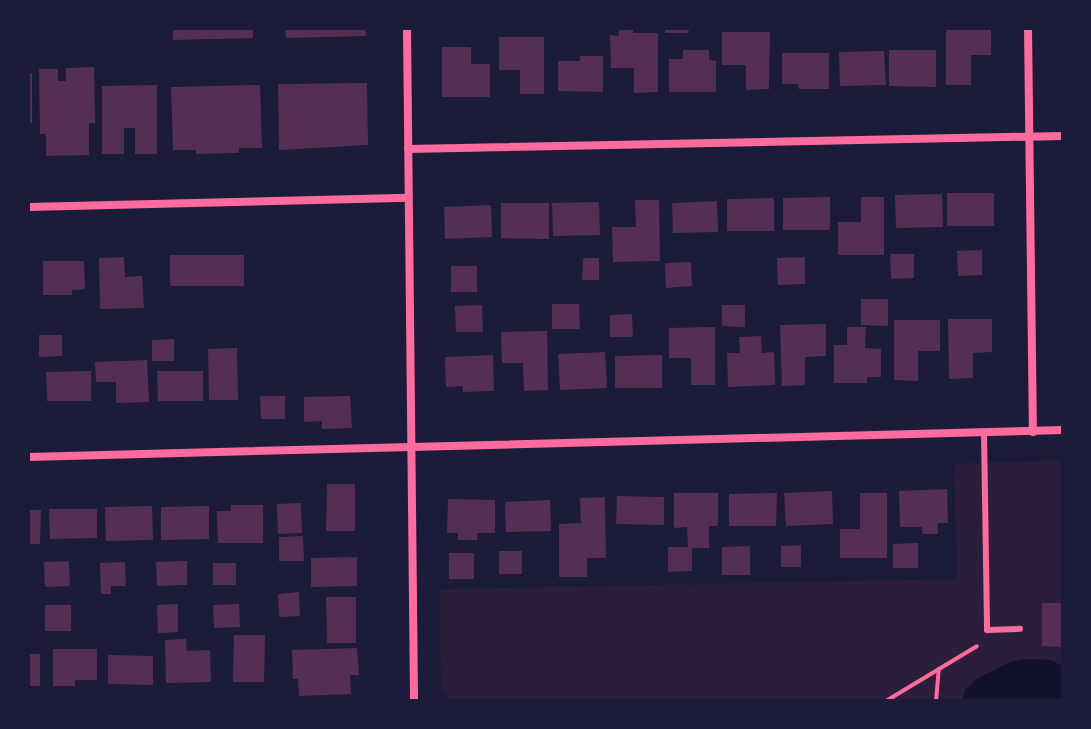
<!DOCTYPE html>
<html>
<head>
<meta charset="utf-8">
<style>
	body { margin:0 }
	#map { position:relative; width:1091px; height:729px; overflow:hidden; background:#1b1b3a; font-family:Figtree,sans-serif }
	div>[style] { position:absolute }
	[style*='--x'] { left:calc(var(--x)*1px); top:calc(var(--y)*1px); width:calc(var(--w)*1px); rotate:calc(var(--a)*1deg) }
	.green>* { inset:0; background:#2a1e3b }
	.water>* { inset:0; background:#12122b }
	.building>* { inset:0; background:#542f53 }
	.path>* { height:4px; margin:-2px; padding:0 2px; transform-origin:2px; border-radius:2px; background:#ff6b9d }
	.service>* { height:6px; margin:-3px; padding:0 3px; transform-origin:3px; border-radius:3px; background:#ff6b9d }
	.minor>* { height:8px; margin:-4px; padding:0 4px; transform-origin:4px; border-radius:4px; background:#ff6b9d }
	span { translate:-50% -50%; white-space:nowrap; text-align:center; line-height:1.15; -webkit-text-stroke:7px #1b1b3a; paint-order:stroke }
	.frame { position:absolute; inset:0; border:30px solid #1b1b3a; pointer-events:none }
</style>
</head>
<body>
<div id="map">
	<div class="green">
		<div style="clip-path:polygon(1063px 460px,1063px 701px,450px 701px,441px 690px,439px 589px,957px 579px,954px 464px)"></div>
	</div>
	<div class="water">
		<div style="clip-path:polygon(1027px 659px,1052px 660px,1063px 667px,1063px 701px,962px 701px,965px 690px,978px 678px,1010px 662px)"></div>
	</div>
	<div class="building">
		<div style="clip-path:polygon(173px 28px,253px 28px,253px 38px,173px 40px)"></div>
		<div style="clip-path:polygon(285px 28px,365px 28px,366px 36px,286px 38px)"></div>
		<div style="clip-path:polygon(619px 28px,633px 28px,633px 33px,658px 33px,658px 92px,634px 93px,634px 68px,611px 68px,610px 35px,619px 36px)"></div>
		<div style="clip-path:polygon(665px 28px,688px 28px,689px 33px,665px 33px)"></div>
		<div style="clip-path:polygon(946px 28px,991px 28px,991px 55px,971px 55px,971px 85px,946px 85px)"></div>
		<div style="clip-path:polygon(722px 32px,770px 32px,769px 89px,746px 90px,746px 65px,722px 65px)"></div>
		<div style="clip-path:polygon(499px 37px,544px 37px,544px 94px,520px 94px,520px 70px,499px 70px)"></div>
		<div style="clip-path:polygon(442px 47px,471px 47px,471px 64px,490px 64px,490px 97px,442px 97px)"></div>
		<div style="clip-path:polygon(683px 50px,709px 50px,709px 60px,716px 61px,716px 92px,669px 92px,669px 59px,683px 59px)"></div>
		<div style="clip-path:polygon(889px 50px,936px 50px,936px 87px,889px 86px)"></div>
		<div style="clip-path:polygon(884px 51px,886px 85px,840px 86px,839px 52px)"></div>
		<div style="clip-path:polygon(782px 53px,829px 53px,829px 89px,799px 89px,798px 84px,782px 84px)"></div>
		<div style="clip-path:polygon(580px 56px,603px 56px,603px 92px,558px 91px,558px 61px,580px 61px)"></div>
		<div style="clip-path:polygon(94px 67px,95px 123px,89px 123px,89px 155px,46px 156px,46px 134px,40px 134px,39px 69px,58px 69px,58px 81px,66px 81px,66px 68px)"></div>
		<div style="clip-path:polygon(28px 73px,32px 73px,32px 123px,28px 123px)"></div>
		<div style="clip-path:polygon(367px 83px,368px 145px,279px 150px,278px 84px)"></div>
		<div style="clip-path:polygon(157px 85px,157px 154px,135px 154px,135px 128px,124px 128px,124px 154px,102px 154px,102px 86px)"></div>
		<div style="clip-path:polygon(260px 85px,262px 148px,239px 148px,239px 153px,196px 154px,196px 150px,173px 150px,171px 87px)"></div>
		<div style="clip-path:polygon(947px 193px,994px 193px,994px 226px,947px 226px)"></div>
		<div style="clip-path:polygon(942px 194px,943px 227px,896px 228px,895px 195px)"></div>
		<div style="clip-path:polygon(830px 197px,830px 230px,783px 230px,783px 198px)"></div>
		<div style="clip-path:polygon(861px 197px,884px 197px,884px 255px,838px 255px,838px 222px,861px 222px)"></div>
		<div style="clip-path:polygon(774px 198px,774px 231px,727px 231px,727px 199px)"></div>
		<div style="clip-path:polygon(635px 200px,659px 200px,660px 261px,613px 262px,612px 227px,636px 227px)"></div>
		<div style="clip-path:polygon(717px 201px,718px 232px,673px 233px,672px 203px)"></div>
		<div style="clip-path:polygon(599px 202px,600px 235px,553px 236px,552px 203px)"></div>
		<div style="clip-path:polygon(501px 203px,549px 203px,549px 239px,501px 238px)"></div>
		<div style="clip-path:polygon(491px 205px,492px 237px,445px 239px,444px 207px)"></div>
		<div style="clip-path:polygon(982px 250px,982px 275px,958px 276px,957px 251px)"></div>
		<div style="clip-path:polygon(890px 254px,914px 254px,914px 278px,891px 279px)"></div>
		<div style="clip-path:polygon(170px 255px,244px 255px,244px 286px,170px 286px)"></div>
		<div style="clip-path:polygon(124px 257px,125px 277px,142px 276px,144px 308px,100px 309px,99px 258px)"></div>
		<div style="clip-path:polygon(805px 257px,805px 284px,778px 285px,777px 258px)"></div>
		<div style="clip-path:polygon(583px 258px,599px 258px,599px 280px,582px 280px)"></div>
		<div style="clip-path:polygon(43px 261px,84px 261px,85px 289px,72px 290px,72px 295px,43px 295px)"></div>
		<div style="clip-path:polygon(691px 262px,692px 286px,666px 288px,665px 263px)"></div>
		<div style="clip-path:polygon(451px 266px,477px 266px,477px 292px,451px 292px)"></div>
		<div style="clip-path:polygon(861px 299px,888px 299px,888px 326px,861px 325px)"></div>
		<div style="clip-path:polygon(552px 304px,579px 304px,580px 329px,552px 329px)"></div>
		<div style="clip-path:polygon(482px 305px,483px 332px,456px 332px,455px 306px)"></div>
		<div style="clip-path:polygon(722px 305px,745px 305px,745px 327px,722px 326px)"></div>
		<div style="clip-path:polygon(632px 314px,633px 337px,610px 337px,610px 315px)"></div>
		<div style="clip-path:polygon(948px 319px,992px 319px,992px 352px,973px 353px,973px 378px,949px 379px)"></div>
		<div style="clip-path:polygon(894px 320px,940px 320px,940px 351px,918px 351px,918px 381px,894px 380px)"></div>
		<div style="clip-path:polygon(826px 324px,826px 356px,805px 357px,805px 385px,782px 386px,780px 325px)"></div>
		<div style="clip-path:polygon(715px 327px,715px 385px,691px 385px,691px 358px,669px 358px,669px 328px)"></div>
		<div style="clip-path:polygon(847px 327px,866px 327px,865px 348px,881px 349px,881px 377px,867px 377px,867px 383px,834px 383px,834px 345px,847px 345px)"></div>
		<div style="clip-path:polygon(547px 331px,548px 390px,524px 391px,523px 363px,502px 363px,501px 332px)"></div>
		<div style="clip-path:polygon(39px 335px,62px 335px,62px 356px,39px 357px)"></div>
		<div style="clip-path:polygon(761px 336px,762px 353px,774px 352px,775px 385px,728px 387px,727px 353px,740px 353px,739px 337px)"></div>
		<div style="clip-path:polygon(174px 339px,174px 361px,152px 361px,152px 340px)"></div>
		<div style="clip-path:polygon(237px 348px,238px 400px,209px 400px,208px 349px)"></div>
		<div style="clip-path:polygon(605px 352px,607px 388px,560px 390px,558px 354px)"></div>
		<div style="clip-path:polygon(493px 355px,494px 391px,463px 392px,463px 386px,446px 387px,445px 357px)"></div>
		<div style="clip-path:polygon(662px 355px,662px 388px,615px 388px,615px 356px)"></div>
		<div style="clip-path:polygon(147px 360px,149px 402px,116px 403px,116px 382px,96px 382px,95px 362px)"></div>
		<div style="clip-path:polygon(91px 371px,91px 401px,47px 401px,46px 372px)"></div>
		<div style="clip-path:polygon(157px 371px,203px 371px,203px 401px,158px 401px)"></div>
		<div style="clip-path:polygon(260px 396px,285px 396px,285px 419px,261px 419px)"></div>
		<div style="clip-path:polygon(350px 396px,352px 428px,322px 429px,322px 421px,304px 422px,304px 397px)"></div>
		<div style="clip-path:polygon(327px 484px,355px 484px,355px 531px,326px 531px)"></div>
		<div style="clip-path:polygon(947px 489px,948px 523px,938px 523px,938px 534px,922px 534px,922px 527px,900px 527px,899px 491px)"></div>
		<div style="clip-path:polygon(832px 491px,833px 524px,786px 526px,784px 493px)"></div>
		<div style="clip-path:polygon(674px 493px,718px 493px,718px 526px,709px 526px,709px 548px,692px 548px,692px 571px,668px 572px,668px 547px,688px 547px,687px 527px,674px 528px)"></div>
		<div style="clip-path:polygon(777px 493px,776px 526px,729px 526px,729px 494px)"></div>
		<div style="clip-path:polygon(860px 493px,887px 493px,887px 558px,840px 558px,840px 529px,860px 529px)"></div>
		<div style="clip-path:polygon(617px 496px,664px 497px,664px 525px,616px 524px)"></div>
		<div style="clip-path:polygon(605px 497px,606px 558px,587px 558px,587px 577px,559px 577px,559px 524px,581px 523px,580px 498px)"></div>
		<div style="clip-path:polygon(448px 499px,495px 500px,495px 533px,477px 533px,477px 540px,458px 540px,458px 533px,447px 533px)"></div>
		<div style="clip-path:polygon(550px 500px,551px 531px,506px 532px,505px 502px)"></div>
		<div style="clip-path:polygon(301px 503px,302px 533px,278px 534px,277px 504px)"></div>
		<div style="clip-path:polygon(231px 505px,263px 505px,263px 543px,218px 543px,217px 511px,231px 511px)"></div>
		<div style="clip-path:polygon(152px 506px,153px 540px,106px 541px,105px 507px)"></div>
		<div style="clip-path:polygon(209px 506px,209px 539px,161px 540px,161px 507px)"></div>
		<div style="clip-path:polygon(49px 509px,97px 509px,97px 538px,50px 539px)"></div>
		<div style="clip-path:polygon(28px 510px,41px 510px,40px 544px,28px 544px)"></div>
		<div style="clip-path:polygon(303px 536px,304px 561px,279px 561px,279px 537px)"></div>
		<div style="clip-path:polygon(918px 543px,918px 568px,893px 568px,893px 544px)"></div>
		<div style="clip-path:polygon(801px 545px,801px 567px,781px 567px,781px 546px)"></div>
		<div style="clip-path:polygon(750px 546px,750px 575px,722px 575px,722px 547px)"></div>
		<div style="clip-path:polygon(499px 551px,522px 551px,522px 574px,499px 574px)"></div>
		<div style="clip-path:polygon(449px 553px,474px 553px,474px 579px,449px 579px)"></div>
		<div style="clip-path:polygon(357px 557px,357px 586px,311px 587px,311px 558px)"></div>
		<div style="clip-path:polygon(69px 561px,70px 586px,45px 587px,44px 562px)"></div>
		<div style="clip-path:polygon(187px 561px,187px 585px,157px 586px,156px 562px)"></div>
		<div style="clip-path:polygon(125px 562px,126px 586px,111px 586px,111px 594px,101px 594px,100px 563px)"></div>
		<div style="clip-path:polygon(213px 563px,236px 563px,236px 585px,213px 585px)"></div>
		<div style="clip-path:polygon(299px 592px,300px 616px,279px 617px,278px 594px)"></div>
		<div style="clip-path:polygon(326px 597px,356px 597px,356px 643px,327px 643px)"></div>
		<div style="clip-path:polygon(1042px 603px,1063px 603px,1063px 647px,1042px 646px)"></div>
		<div style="clip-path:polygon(178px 604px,178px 632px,158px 633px,157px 605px)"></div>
		<div style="clip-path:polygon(239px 604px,240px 627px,214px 628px,213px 605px)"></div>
		<div style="clip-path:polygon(45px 605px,71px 605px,71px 631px,45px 631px)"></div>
		<div style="clip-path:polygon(234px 635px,265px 635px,264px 682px,233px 682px)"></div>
		<div style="clip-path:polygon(186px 639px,187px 651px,210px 650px,211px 682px,166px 683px,165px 640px)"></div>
		<div style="clip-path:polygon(357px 648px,359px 675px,350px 675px,351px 694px,299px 696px,298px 679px,293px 679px,292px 650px)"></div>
		<div style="clip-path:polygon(53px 649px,97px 649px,97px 680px,75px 680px,75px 686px,53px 686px)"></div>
		<div style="clip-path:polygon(28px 654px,40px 654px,40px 686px,28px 686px)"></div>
		<div style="clip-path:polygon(108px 655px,153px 656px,153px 685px,108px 684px)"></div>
	</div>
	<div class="path">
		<div style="--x:886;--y:701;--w:106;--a:-31.1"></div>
		<div style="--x:936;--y:701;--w:32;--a:-85"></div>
	</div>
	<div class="service">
		<div style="--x:984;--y:433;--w:197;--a:89.1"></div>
		<div style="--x:987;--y:630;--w:33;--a:-2"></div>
	</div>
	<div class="minor">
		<div style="--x:407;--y:28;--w:673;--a:89.4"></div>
		<div style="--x:1028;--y:28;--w:404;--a:89.3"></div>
		<div style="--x:408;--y:149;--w:655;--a:-1.14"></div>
		<div style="--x:28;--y:207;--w:380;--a:-1.4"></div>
		<div style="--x:28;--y:457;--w:1035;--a:-1.49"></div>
	</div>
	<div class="frame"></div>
</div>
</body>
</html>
